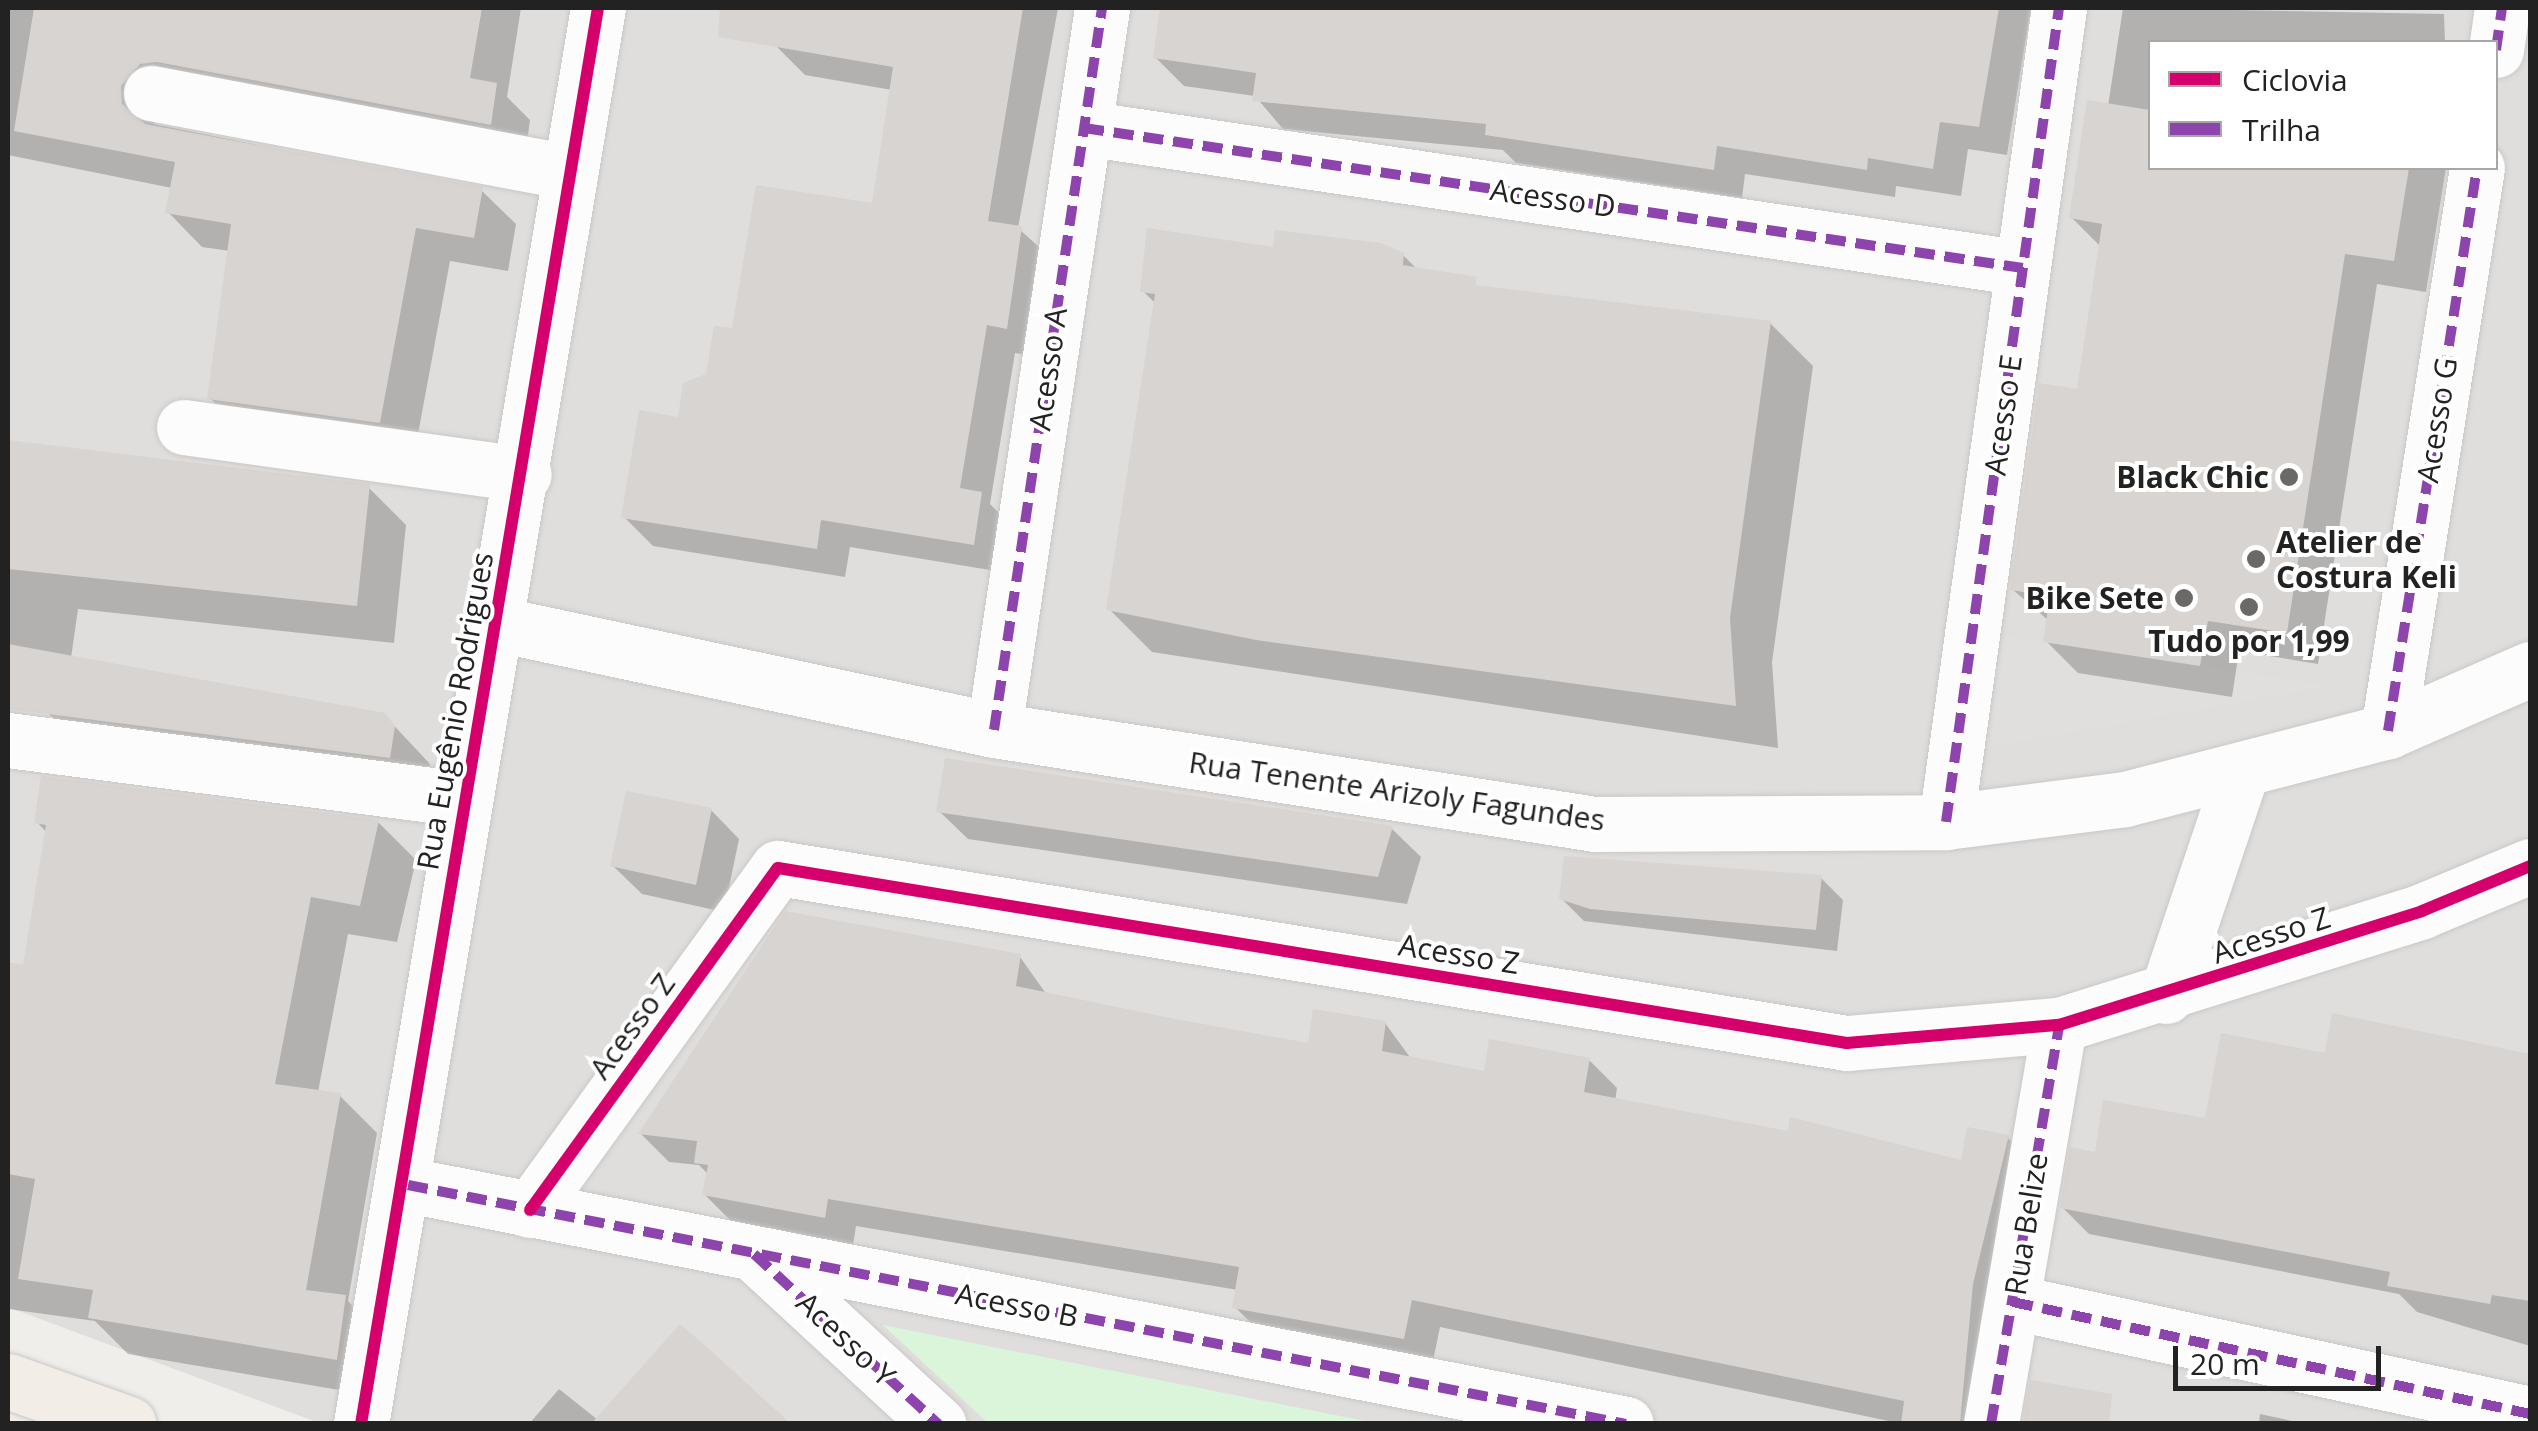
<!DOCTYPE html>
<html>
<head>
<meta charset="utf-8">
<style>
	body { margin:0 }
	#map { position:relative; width:2538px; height:1431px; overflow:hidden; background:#f0eeeb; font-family:"Open Sans",sans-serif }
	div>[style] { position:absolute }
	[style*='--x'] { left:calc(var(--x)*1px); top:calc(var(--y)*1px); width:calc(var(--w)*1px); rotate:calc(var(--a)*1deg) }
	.residential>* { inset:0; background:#dfdedc }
	.park>* { inset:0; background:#daf5da }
	.parking>* { inset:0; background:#e0dfde }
	.shadow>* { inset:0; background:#0003 }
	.building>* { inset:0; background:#d7d4d2 }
	.roads { filter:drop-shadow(0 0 2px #c9c8c7) drop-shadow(0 0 2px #c9c8c7) }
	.minor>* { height:55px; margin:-27.5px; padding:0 27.5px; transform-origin:27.5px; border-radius:27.5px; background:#fdfcfc }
	.major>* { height:55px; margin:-27.5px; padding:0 27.5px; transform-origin:27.5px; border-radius:27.5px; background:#f3ede7 }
	.quiet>* { height:10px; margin-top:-5px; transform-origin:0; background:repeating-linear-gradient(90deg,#8e44ad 0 20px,transparent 0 30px) }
	.cycleway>* { height:12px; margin:-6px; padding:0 6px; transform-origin:6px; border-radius:6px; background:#d6006c }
	.dots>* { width:28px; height:28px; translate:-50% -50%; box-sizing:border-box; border:5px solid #fff; border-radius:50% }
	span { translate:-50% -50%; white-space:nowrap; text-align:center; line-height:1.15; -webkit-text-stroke:8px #fff; paint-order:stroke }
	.street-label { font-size:30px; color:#222 }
	.poi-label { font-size:30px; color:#222; font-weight:700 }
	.right { translate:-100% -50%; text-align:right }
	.left { translate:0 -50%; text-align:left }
	.frame { position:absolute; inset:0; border:10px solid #222; pointer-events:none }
	.legend { position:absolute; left:2148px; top:40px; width:350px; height:130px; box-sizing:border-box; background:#fff; border:2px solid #a7a7a7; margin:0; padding:12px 18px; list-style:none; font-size:30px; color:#222 }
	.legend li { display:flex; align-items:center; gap:20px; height:50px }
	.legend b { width:50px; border:2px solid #a7a7a7 }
	.scale { position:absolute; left:2173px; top:1346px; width:208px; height:45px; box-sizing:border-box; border:5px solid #222; border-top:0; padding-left:12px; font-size:30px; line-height:35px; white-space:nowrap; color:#222; -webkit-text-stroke:8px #fff; paint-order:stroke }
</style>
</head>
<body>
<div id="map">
	<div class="residential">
		<div style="clip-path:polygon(evenodd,8px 8px,2530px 8px,2530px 1423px,319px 1423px,8px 1307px,8px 8px,2150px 42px,2496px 42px,2496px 168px,2150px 168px,2150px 42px)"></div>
	</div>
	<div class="park">
		<div style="clip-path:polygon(883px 1325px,1375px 1423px,988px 1423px)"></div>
	</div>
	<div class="parking">
		<div style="clip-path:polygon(2001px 635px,2331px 686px,1984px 748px)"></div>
	</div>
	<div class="shadow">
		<div style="clip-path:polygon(8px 8px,521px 8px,507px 97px,530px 120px,525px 158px,162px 106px,154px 124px,481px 190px,516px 224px,508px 271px,450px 261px,414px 456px,244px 432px,210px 398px,230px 251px,202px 247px,168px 212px,172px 188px,8px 155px)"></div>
		<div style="clip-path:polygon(783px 8px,1058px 8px,1018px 228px,1050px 257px,1035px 356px,1015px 353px,990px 504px,1009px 523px,1002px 572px,850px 547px,845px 577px,653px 546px,624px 517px,734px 331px,874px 206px,892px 90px,805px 75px,776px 46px)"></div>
		<div style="clip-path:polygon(1163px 8px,2031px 8px,2007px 155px,1968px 149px,1961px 196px,1896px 186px,1895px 197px,1745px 174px,1742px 198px,1516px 163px,1503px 150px,1283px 129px,1255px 96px,1184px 86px,1155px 57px)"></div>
		<div style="clip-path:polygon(2123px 8px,2444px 14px,2445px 42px,2150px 42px,2150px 168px,2446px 168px,2426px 292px,2377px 284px,2318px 664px,2239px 651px,2232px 697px,2078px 673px,2046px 641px,2049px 621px,2012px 589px,2079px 392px,2101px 247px,2071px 217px,2108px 106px)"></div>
		<div style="clip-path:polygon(1275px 250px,1403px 255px,1418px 270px,1485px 289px,1770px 323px,1813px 366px,1772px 662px,1778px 748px,1152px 652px,1109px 609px,1156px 304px,1143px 291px)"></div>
		<div style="clip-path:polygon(8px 441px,368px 487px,406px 525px,394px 643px,78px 609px,71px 658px,384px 715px,430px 764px,425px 793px,83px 748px,47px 712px,51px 693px,8px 685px)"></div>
		<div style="clip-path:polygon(711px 810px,739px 839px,724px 912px,642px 894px,613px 866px)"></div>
		<div style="clip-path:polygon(939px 811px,1392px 829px,1421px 857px,1407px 904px,968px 839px)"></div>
		<div style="clip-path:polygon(37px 822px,378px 822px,416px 860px,397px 942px,348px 934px,318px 1092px,339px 1095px,377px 1133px,348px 1301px,382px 1335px,374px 1396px,128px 1354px,95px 1321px,8px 1309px,8px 965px,25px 968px,47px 833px)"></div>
		<div style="clip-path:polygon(1821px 878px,1843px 900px,1837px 951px,1584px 921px,1562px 899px)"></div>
		<div style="clip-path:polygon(1020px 957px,1047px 995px,1310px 1046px,1385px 1023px,1412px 1060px,1486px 1074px,1589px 1060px,1617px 1088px,1615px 1101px,1962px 1164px,2007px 1137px,2036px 1166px,1992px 1424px,1903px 1424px,1440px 1327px,1432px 1366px,1264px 1336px,1235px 1307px,1238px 1290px,856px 1226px,853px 1245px,733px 1223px,704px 1194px,709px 1175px,699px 1165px,669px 1162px,641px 1134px)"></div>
		<div style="clip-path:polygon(2334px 1016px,2530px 1059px,2530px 1346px,2417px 1312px,2399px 1294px,2089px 1234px,2062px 1207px,2097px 1155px,2207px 1121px,2327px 1056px)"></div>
		<div style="clip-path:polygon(559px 1389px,598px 1420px,787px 1424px,529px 1424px)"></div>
		<div style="clip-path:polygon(2260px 1414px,2306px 1424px,2259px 1424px)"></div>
	</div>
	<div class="building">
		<div style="clip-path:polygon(34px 8px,482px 8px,470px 78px,497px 83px,491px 125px,157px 62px,140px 64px,121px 86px,122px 104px,145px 124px,483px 187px,474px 238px,416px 228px,380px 423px,207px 399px,231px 224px,165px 213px,175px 162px,14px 131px)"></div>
		<div style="clip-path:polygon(720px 8px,1023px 8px,988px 221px,1022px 226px,1007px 329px,987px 325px,960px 488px,982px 492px,974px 545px,821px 520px,817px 549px,621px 518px,639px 410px,678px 417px,683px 383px,706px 374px,714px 326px,732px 328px,756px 185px,872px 203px,893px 67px,718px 37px)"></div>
		<div style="clip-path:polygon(1160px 8px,1999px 8px,1979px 127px,1940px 122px,1933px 169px,1868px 158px,1867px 170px,1717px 146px,1714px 170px,1485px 135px,1486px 124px,1252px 101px,1256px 73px,1153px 58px)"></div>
		<div style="clip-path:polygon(2087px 100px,2150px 110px,2150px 168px,2409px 168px,2394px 261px,2345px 254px,2287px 633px,2208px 621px,2200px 666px,2043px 642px,2050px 596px,2010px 590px,2039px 383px,2077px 389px,2102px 224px,2069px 218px)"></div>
		<div style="clip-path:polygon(1147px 228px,1273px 247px,1275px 230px,1381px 243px,1404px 253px,1403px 265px,1477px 277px,1475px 285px,1771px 321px,1730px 618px,1736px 706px,1256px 640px,1106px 610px,1155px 294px,1140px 292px)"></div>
		<div style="clip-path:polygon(8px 440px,370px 484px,357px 606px,8px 569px)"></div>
		<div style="clip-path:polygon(8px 644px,385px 713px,395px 726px,390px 758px,8px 709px)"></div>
		<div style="clip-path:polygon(945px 758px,1340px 818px,1393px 826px,1378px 877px,936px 812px)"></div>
		<div style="clip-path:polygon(41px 776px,379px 820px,360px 906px,311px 897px,275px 1084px,341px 1093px,306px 1290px,346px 1295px,337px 1360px,88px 1318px,93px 1290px,18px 1279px,35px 1179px,8px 1174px,8px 962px,23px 965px,46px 825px,34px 823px)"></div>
		<div style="clip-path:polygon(626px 791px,712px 808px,696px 885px,610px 866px)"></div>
		<div style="clip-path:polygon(1564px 856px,1822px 875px,1816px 930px,1590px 909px,1559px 899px)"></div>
		<div style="clip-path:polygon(785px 911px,1021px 954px,1016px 986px,1170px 1018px,1308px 1043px,1313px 1009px,1386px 1021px,1382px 1051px,1484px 1071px,1489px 1039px,1590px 1058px,1584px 1092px,1788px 1131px,1790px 1117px,1961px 1160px,1967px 1127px,2009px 1135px,1973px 1284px,1960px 1424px,1901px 1424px,1904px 1401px,1412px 1300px,1404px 1339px,1232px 1308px,1239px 1267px,828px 1199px,825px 1218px,702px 1195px,708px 1165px,694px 1163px,697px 1141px,638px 1134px)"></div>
		<div style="clip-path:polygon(2332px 1013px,2530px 1054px,2530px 1301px,2492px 1295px,2490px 1304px,2387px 1286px,2390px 1272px,2060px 1208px,2070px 1147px,2095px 1152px,2103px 1100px,2205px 1118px,2221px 1033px,2325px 1053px)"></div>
		<div style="clip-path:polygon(680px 1324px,708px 1348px,791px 1424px,591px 1424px)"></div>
		<div style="clip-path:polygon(2030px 1380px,2112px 1394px,2109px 1424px,2023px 1424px)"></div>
	</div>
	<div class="roads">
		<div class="minor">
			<div style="--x:2496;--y:50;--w:42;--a:-81.9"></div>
			<div style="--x:151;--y:93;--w:426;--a:10.7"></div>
			<div style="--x:1084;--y:128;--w:949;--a:8.48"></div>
			<div style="--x:184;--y:427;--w:343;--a:7.9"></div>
			<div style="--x:493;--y:623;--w:512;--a:12.06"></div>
			<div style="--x:994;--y:730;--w:608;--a:8.89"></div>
			<div style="--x:1595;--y:824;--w:351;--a:-0.3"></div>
			<div style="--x:1946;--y:822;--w:180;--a:-7.3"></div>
			<div style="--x:2125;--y:799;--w:272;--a:-14.5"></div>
			<div style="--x:2388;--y:731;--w:155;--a:-23.6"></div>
			<div style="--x:994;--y:730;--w:730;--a:-81.49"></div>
			<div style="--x:2388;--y:731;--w:570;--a:-81.02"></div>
			<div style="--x:8;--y:740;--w:459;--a:7.4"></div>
			<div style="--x:1946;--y:822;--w:822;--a:-82.1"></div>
			<div style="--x:2166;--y:996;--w:238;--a:-71.4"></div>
			<div style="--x:408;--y:1185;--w:1241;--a:11.1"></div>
			<div style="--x:530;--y:1210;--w:422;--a:-54.1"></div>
			<div style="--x:778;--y:868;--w:1083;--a:9.3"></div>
			<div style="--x:1847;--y:1043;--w:213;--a:-4.9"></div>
			<div style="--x:2059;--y:1025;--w:380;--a:-17.4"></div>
			<div style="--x:2422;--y:911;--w:117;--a:-22.6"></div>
			<div style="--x:754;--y:1254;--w:251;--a:42.7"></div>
			<div style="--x:2013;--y:1302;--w:529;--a:12.22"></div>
			<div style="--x:361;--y:1424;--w:1436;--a:-80.5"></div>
			<div style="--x:1991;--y:1424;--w:405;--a:-80.3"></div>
		</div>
		<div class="major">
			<div style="--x:8;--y:1381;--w:128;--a:19.6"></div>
		</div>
	</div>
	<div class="quiet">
		<div style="--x:2496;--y:50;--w:42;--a:-81.9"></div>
		<div style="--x:1084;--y:128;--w:949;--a:8.48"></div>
		<div style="--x:994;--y:730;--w:730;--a:-81.49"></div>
		<div style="--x:2388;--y:731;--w:570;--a:-81.02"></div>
		<div style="--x:1946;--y:822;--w:822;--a:-82.1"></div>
		<div style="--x:408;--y:1185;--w:1241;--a:11.1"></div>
		<div style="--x:754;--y:1254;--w:251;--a:42.7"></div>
		<div style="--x:2013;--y:1302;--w:529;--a:12.22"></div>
		<div style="--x:1991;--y:1424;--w:405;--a:-80.3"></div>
	</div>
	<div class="cycleway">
		<div style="--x:530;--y:1210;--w:422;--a:-54.1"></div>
		<div style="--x:778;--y:868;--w:1083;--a:9.3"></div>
		<div style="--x:1847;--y:1043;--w:213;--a:-4.9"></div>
		<div style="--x:2059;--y:1025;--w:380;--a:-17.4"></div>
		<div style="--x:2422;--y:911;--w:117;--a:-22.6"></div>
		<div style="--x:361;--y:1424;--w:1436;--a:-80.5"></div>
	</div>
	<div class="dots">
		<div style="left:2289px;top:477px;background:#6a6968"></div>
		<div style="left:2256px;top:559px;background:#6a6968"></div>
		<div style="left:2184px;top:598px;background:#6a6968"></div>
		<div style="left:2249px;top:607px;background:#6a6968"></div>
	</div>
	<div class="street-label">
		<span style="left:1553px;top:198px;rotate:8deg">Acesso D</span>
		<span style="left:1048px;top:369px;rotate:-82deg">Acesso A</span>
		<span style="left:2003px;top:415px;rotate:-82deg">Acesso E</span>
		<span style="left:2437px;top:420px;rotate:-81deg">Acesso G</span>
		<span style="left:455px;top:711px;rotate:-80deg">Rua Eugênio Rodrigues</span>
		<span style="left:1397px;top:791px;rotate:8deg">Rua Tenente Arizoly Fagundes</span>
		<span style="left:2271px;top:935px;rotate:-18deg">Acesso Z</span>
		<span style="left:1459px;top:954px;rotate:9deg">Acesso Z</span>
		<span style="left:632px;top:1026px;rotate:-54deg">Acesso Z</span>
		<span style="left:2026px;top:1224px;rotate:-81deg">Rua Belize</span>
		<span style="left:1017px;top:1305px;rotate:11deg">Acesso B</span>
		<span style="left:846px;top:1339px;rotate:43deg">Acesso Y</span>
	</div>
	<div class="poi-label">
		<span class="right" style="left:2269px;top:477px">Black Chic</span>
		<span class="left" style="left:2276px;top:559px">Atelier de<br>Costura Keli</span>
		<span class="right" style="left:2164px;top:598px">Bike Sete</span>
		<span style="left:2249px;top:641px">Tudo por 1,99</span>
	</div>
	<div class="frame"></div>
	<ul class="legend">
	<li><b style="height:12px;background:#d6006c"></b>Ciclovia</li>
	<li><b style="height:12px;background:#8e44ad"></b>Trilha</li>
	</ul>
	<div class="scale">20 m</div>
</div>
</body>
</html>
